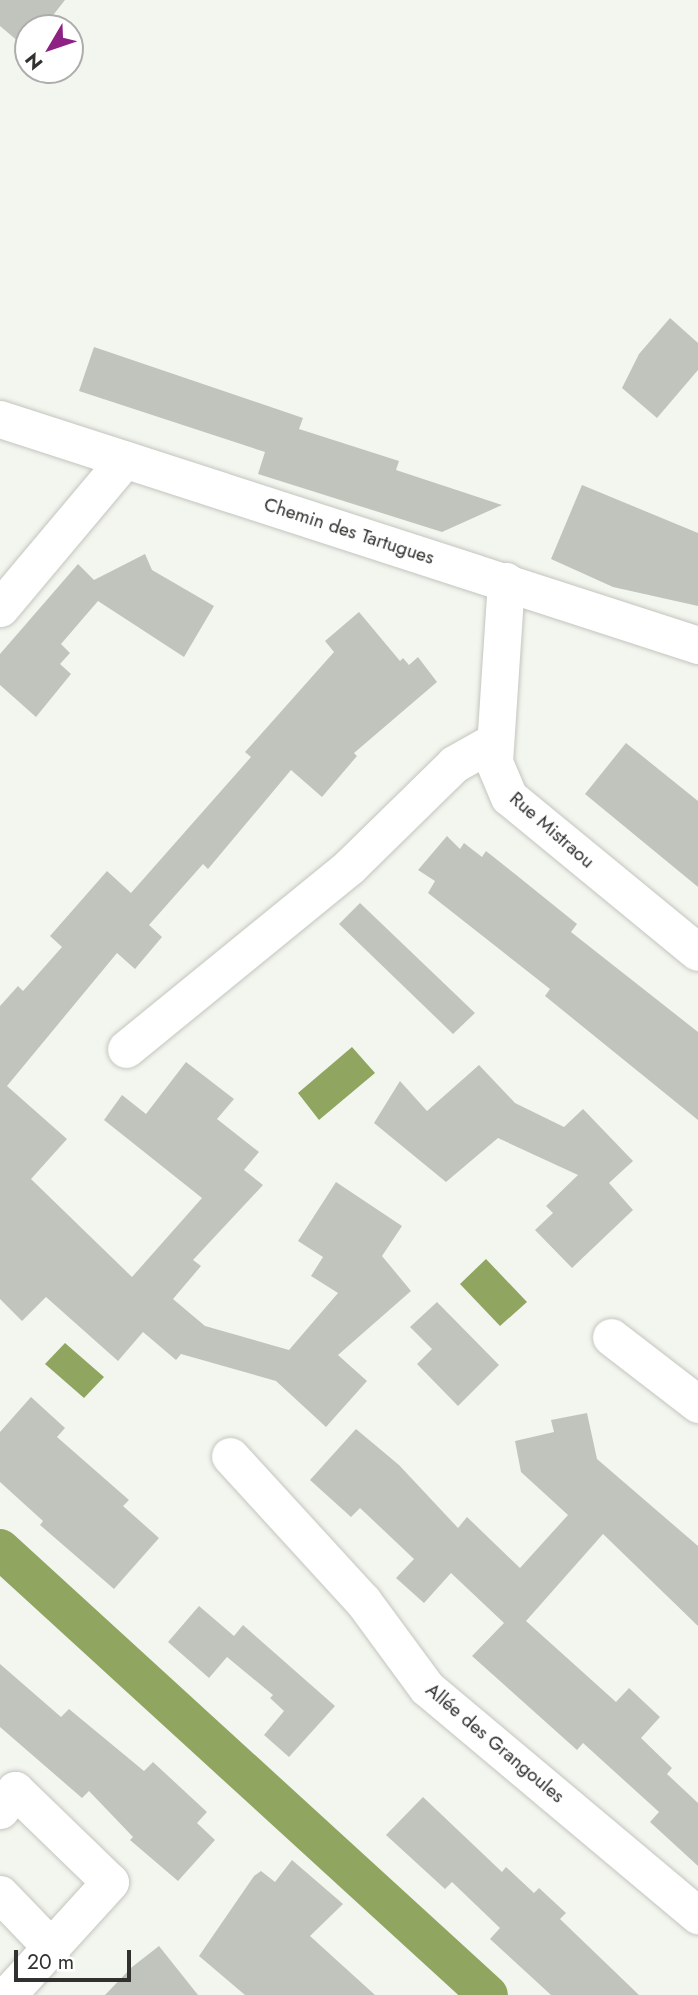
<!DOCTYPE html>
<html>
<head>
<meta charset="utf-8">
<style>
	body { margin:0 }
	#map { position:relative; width:698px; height:1995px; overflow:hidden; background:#f3f6ef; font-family:Jost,sans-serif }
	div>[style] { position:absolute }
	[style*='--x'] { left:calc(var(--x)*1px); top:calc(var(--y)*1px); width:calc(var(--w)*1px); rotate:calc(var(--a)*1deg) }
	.water>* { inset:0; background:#90a560 }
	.canal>* { height:40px; margin:-20px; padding:0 20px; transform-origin:20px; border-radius:20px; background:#90a560 }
	.building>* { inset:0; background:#c1c4bd }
	.roads { filter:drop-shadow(0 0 2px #c3c5bf) drop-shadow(0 0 2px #c3c5bf) }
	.street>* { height:37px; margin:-18.5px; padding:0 18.5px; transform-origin:18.5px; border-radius:18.5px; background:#fff }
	span { translate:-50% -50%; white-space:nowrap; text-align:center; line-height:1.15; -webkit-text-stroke:6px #fff; paint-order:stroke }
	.street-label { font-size:19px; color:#31322f }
	.north { position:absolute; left:14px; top:14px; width:70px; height:70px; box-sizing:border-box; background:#fff; border:2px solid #adadac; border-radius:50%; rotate:231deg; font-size:19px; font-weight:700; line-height:28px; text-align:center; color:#31322f }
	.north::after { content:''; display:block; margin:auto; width:24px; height:32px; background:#8e2184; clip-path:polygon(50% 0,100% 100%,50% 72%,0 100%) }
	.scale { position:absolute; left:14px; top:1950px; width:117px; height:32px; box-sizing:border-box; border:4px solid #31322f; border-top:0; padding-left:9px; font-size:21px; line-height:24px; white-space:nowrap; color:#31322f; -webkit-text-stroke:5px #fff; paint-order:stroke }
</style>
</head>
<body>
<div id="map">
	<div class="water">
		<div style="clip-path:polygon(352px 1047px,375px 1073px,319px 1120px,298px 1093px)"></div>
		<div style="clip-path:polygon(486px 1259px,527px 1302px,500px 1326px,460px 1284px)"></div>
		<div style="clip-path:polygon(65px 1343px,104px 1377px,84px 1398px,45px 1364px)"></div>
	</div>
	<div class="canal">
		<div style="--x:0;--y:1549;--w:661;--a:42.43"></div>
	</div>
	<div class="building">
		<div style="clip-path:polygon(0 0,65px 0,43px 28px,28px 28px,26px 48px,0 26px)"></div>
		<div style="clip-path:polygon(670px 318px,698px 343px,698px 370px,657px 418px,622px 388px,639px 354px)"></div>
		<div style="clip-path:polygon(94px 347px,303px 418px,299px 429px,399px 461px,396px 470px,502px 505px,442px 532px,258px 474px,265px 452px,79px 391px)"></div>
		<div style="clip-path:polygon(582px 485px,698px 533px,698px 606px,613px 587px,551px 559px)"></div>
		<div style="clip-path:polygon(145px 554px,152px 570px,214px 606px,184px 657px,98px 601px,61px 644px,70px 653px,60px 664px,71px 674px,36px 717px,0 685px,0 654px,78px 564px,94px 580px)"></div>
		<div style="clip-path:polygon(359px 612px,400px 661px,403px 658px,409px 665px,418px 657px,437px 682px,354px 753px,357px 756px,322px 797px,291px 770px,208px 869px,203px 864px,149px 925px,162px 937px,135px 969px,117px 953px,7px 1086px,67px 1139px,31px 1179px,132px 1277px,202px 1198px,104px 1120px,122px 1095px,146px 1114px,186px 1062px,234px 1099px,217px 1119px,259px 1152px,244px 1170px,263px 1185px,193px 1260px,201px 1266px,173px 1299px,205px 1326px,289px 1350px,338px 1293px,311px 1276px,323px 1257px,298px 1241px,336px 1182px,402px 1226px,382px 1256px,411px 1291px,338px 1355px,367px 1381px,326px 1427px,276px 1381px,181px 1354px,176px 1360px,143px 1332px,118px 1361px,46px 1297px,22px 1321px,0 1299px,0 1006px,18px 986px,23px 991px,62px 947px,50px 936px,107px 871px,131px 893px,251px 757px,245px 752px,334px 652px,325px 641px)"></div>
		<div style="clip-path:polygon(626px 743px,698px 801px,698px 887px,585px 794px)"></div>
		<div style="clip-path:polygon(447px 836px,460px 849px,464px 843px,482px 857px,486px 851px,515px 874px,577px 924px,571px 932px,698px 1032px,698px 1120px,545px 996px,550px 989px,428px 893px,435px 881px,418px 870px)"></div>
		<div style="clip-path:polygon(360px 903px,475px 1013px,453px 1034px,339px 924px)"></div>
		<div style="clip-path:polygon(479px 1065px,515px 1103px,564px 1127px,583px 1109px,633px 1161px,609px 1183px,633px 1210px,572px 1268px,535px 1230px,553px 1213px,546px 1206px,578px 1175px,498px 1138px,446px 1182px,374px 1123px,400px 1081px,427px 1111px)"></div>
		<div style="clip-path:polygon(437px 1302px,499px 1365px,458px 1406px,417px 1364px,432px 1349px,410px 1327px)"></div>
		<div style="clip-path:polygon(31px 1397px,65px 1428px,57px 1437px,129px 1500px,123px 1506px,159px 1538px,114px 1589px,40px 1525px,43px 1521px,0 1482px,0 1432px)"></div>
		<div style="clip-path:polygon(587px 1413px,597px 1459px,698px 1546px,698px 1626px,603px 1534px,526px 1621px,616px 1702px,629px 1688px,660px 1717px,641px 1738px,672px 1768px,667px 1774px,698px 1803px,698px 1866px,650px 1822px,659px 1812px,583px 1743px,577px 1750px,472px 1656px,504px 1623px,451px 1573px,424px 1603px,396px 1578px,414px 1559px,360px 1508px,351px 1517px,310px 1480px,356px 1429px,399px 1465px,458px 1528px,467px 1517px,520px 1568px,568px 1515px,521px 1472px,515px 1441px,554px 1432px,551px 1420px)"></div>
		<div style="clip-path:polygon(199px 1606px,234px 1636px,243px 1625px,335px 1706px,289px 1757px,264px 1735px,284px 1711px,270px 1698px,273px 1695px,227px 1657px,209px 1678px,168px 1642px)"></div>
		<div style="clip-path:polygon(0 1664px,61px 1717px,69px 1709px,144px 1771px,153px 1762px,207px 1812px,197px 1823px,215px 1840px,178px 1881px,130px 1840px,133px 1837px,89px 1791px,82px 1798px,0 1727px)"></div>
		<div style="clip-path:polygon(423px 1797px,502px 1872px,506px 1867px,534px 1893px,539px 1888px,566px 1913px,560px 1919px,639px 1995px,551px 1995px,490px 1939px,500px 1928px,452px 1882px,445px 1889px,386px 1835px)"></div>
		<div style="clip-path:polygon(292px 1860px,343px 1904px,310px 1936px,375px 1995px,245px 1995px,199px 1956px,254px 1876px,261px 1871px,275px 1882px)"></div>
		<div style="clip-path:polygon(159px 1946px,198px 1995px,105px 1995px,132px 1967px)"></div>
	</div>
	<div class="roads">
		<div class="street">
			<div style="--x:0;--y:419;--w:734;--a:17.94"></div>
			<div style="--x:506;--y:581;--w:181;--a:93.8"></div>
			<div style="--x:494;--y:762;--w:38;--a:67"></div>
			<div style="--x:509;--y:797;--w:244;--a:39.4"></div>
			<div style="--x:0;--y:608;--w:194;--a:-50"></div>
			<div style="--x:126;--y:1049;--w:288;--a:-39.2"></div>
			<div style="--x:349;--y:867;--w:147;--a:-44.4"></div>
			<div style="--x:454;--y:764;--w:47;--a:-29.3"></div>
			<div style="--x:611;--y:1337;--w:110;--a:37.6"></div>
			<div style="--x:230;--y:1456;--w:197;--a:47.5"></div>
			<div style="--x:363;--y:1601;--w:108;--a:53.7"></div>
			<div style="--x:427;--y:1688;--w:354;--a:40"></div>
			<div style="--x:0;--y:1810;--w:25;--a:-53"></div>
			<div style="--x:15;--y:1790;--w:132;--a:44.1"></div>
			<div style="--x:110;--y:1882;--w:153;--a:132.3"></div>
			<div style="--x:0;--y:1894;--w:75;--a:46.1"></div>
		</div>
	</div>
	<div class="street-label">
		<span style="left:349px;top:531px;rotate:18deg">Chemin des Tartugues</span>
		<span style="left:552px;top:830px;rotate:41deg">Rue Mistraou</span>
		<span style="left:495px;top:1743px;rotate:40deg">Allée des Grangoules</span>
	</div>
	<div class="north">N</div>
	<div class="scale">20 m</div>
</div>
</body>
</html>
